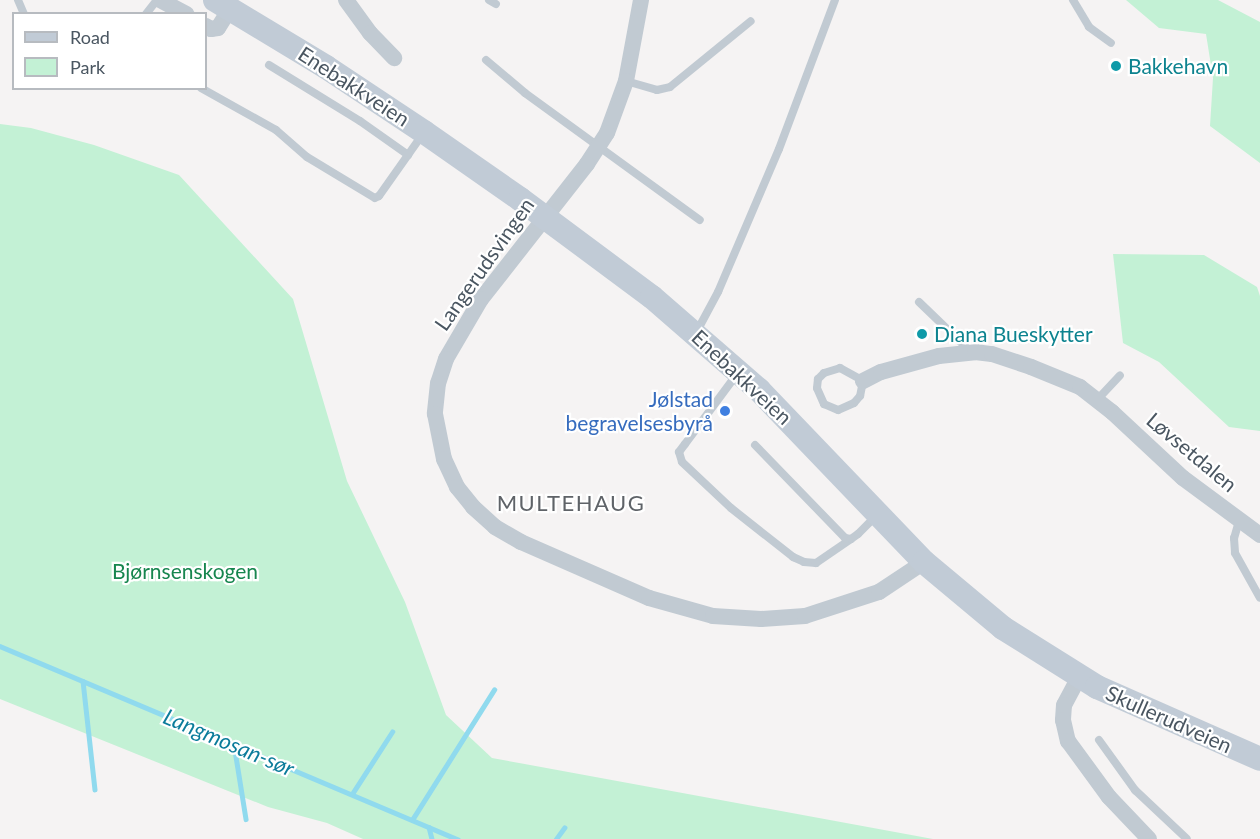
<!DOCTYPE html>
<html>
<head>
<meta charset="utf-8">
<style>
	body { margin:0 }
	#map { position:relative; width:1260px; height:839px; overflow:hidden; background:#f5f3f3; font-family:Lato,sans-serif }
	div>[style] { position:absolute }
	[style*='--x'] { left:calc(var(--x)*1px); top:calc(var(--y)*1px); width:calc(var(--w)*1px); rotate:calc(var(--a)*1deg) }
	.green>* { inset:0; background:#c3f1d5 }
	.stream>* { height:4.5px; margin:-2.25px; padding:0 2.25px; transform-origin:2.25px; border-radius:2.25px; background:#90daee }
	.service>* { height:8px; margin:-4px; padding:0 4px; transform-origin:4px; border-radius:4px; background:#c1cad2 }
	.minor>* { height:16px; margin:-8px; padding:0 8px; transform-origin:8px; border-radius:8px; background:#c1cad2 }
	.secondary>* { height:24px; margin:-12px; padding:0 12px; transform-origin:12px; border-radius:12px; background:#c1cbd6 }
	.dots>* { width:16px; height:16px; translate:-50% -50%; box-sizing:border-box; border:3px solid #fff; border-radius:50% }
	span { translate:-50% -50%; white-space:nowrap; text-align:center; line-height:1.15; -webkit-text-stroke:4.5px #fff; paint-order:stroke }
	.culture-label { font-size:21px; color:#0d838f }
	.left { translate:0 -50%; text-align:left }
	.street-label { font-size:21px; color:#4a5661 }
	.shop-label { font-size:21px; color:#366cbe }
	.right { translate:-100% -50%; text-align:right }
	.park-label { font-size:21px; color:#17864f }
	.neighbourhood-label { font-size:22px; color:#5f6368; letter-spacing:1.5px }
	.water-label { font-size:22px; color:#0c7c9b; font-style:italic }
	.legend { position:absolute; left:12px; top:12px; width:195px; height:78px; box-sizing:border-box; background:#fff; border:2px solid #b7bbc0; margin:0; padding:8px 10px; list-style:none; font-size:18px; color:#4a5661 }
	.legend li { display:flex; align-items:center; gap:12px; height:30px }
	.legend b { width:30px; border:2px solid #b7bbc0 }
</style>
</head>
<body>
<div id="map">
	<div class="green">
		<div style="clip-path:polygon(1126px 0,1218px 0,1260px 22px,1260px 163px,1210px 126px,1213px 78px,1206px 34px,1159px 28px)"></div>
		<div style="clip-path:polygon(0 124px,31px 128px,94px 145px,179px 175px,293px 299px,347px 481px,405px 602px,446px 715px,492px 758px,933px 839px,363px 839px,327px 823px,268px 807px,0 699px)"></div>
		<div style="clip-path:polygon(1113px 254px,1204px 255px,1257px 287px,1260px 296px,1260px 431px,1229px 427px,1159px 362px,1123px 343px)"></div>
	</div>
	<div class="stream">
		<div style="--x:0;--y:646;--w:497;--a:22.9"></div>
		<div style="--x:83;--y:681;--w:109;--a:83.7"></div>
		<div style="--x:234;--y:744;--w:76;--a:80.9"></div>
		<div style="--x:352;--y:794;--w:74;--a:-57.2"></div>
		<div style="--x:412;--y:820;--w:154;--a:-57.8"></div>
		<div style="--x:429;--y:827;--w:12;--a:76"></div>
		<div style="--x:556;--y:839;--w:14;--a:-54"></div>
	</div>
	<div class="service">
		<div style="--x:18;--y:0;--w:15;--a:67"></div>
		<div style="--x:489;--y:0;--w:8;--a:30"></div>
		<div style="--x:1073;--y:0;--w:31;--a:59"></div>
		<div style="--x:1089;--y:27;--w:27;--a:36"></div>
		<div style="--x:146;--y:14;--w:18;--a:-52"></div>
		<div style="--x:486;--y:60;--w:51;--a:40.2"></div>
		<div style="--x:525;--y:93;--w:216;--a:36"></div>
		<div style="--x:269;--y:65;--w:107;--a:31.6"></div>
		<div style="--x:360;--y:121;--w:59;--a:35.3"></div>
		<div style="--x:626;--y:81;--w:32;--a:16"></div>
		<div style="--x:657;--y:90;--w:13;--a:-13"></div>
		<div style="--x:670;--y:87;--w:104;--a:-39.2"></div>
		<div style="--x:201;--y:88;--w:86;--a:29.2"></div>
		<div style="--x:276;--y:130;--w:41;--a:41.1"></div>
		<div style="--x:307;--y:157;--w:79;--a:31.1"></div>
		<div style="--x:375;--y:198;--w:4;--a:-27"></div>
		<div style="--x:379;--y:196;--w:75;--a:-54.8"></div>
		<div style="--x:919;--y:302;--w:72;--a:43.9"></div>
		<div style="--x:696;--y:333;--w:47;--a:-61.8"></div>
		<div style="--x:718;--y:292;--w:155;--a:-66.9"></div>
		<div style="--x:779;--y:149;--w:159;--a:-69.4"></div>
		<div style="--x:840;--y:368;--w:26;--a:29"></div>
		<div style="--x:863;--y:381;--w:15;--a:101"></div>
		<div style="--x:860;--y:396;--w:9;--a:131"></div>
		<div style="--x:854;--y:403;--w:17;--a:156"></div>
		<div style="--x:838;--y:410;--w:15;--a:-157"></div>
		<div style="--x:824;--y:404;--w:17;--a:-114"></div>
		<div style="--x:817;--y:388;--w:9;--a:-84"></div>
		<div style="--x:818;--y:379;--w:8;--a:-45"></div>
		<div style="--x:824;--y:373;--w:17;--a:-17"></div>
		<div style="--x:737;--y:374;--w:87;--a:126.6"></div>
		<div style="--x:685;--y:444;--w:10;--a:127"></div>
		<div style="--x:679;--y:452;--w:10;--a:73"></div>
		<div style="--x:682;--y:462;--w:67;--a:43.2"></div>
		<div style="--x:731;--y:508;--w:79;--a:38.3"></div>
		<div style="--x:793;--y:557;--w:12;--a:24"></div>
		<div style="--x:804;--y:562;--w:12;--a:5"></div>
		<div style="--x:816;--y:563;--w:42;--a:-34.4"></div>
		<div style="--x:1096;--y:401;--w:35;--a:-47"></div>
		<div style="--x:755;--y:445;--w:129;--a:45.9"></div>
		<div style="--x:845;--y:538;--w:6;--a:9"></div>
		<div style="--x:851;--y:539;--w:9;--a:-36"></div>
		<div style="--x:858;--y:534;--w:27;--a:-45"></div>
		<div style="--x:1239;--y:521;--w:18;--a:106"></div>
		<div style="--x:1234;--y:538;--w:15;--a:86"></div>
		<div style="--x:1235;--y:553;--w:51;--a:60.9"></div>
		<div style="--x:1099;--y:740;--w:62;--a:54.2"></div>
		<div style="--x:1135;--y:790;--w:71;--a:43.3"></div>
	</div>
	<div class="minor">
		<div style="--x:160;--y:0;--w:30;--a:28"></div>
		<div style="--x:346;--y:0;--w:41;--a:54"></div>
		<div style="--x:370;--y:33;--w:35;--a:46"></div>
		<div style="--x:641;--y:0;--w:82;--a:100.5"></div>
		<div style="--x:626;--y:81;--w:55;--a:110.1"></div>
		<div style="--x:607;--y:133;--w:37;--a:123"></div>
		<div style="--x:587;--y:164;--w:172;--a:128.1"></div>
		<div style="--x:481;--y:299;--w:69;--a:120.3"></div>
		<div style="--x:446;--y:359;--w:25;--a:108"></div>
		<div style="--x:438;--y:383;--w:31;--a:96"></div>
		<div style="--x:435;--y:414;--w:46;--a:78.7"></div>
		<div style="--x:444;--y:459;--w:31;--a:65"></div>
		<div style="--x:457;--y:487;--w:26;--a:51"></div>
		<div style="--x:473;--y:507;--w:30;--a:42"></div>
		<div style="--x:495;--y:527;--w:30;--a:30"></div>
		<div style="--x:521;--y:542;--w:140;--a:23.6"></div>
		<div style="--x:649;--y:598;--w:66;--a:15.7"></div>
		<div style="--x:713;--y:616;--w:48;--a:3.6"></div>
		<div style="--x:761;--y:619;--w:44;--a:-3.9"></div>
		<div style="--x:805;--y:616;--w:78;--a:-18"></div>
		<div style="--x:879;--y:592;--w:54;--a:-33.7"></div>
		<div style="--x:206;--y:26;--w:6;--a:31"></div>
		<div style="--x:211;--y:29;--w:7;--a:-8"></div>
		<div style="--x:218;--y:28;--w:22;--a:-58"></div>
		<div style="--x:863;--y:381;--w:20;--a:-27"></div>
		<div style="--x:881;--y:372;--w:60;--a:-15.4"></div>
		<div style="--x:939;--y:356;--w:36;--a:-6"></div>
		<div style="--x:975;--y:352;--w:17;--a:7"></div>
		<div style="--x:992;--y:354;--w:41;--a:18.4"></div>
		<div style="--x:1031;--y:367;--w:53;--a:22.2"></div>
		<div style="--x:1080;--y:387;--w:41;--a:38"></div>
		<div style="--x:1112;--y:412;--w:97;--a:42.9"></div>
		<div style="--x:1183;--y:478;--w:96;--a:36.5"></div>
		<div style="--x:1079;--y:677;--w:32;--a:118"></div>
		<div style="--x:1064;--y:705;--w:15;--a:94"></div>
		<div style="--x:1063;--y:720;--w:22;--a:77"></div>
		<div style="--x:1068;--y:741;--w:69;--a:53.8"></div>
		<div style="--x:1109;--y:797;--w:58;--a:46.4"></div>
	</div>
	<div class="secondary">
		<div style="--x:215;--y:0;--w:130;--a:31.1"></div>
		<div style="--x:326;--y:67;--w:118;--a:33.6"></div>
		<div style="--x:424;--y:132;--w:117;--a:34.9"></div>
		<div style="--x:520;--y:199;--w:164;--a:36.6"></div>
		<div style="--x:652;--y:297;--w:142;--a:41"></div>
		<div style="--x:759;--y:390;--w:238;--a:46.2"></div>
		<div style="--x:924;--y:562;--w:103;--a:39.9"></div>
		<div style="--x:1003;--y:628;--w:111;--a:32.1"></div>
		<div style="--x:1097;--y:687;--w:178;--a:23.8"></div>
	</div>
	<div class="dots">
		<div style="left:1116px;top:66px;background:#0f9aa8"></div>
		<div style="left:922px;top:334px;background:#0f9aa8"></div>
		<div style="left:725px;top:411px;background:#3f7fe0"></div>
	</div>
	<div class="culture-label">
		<span class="left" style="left:1128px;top:66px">Bakkehavn</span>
		<span class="left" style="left:934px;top:334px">Diana Bueskytter</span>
	</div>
	<div class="street-label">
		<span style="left:354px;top:86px;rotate:33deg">Enebakkveien</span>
		<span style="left:484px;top:264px;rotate:-55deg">Langerudsvingen</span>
		<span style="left:742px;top:377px;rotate:43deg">Enebakkveien</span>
		<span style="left:1192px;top:452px;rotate:40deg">Løvsetdalen</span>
		<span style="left:1169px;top:719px;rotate:24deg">Skullerudveien</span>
	</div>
	<div class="shop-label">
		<span class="right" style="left:713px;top:411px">Jølstad<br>begravelsesbyrå</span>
	</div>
	<div class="park-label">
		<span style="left:185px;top:571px">Bjørnsenskogen</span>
	</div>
	<div class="neighbourhood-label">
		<span style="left:571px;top:503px">MULTEHAUG</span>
	</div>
	<div class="water-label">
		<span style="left:229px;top:742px;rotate:23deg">Langmosan-sør</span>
	</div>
	<ul class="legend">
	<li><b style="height:8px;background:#c1cbd6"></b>Road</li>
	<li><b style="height:16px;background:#c3f1d5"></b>Park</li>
	</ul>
</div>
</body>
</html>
